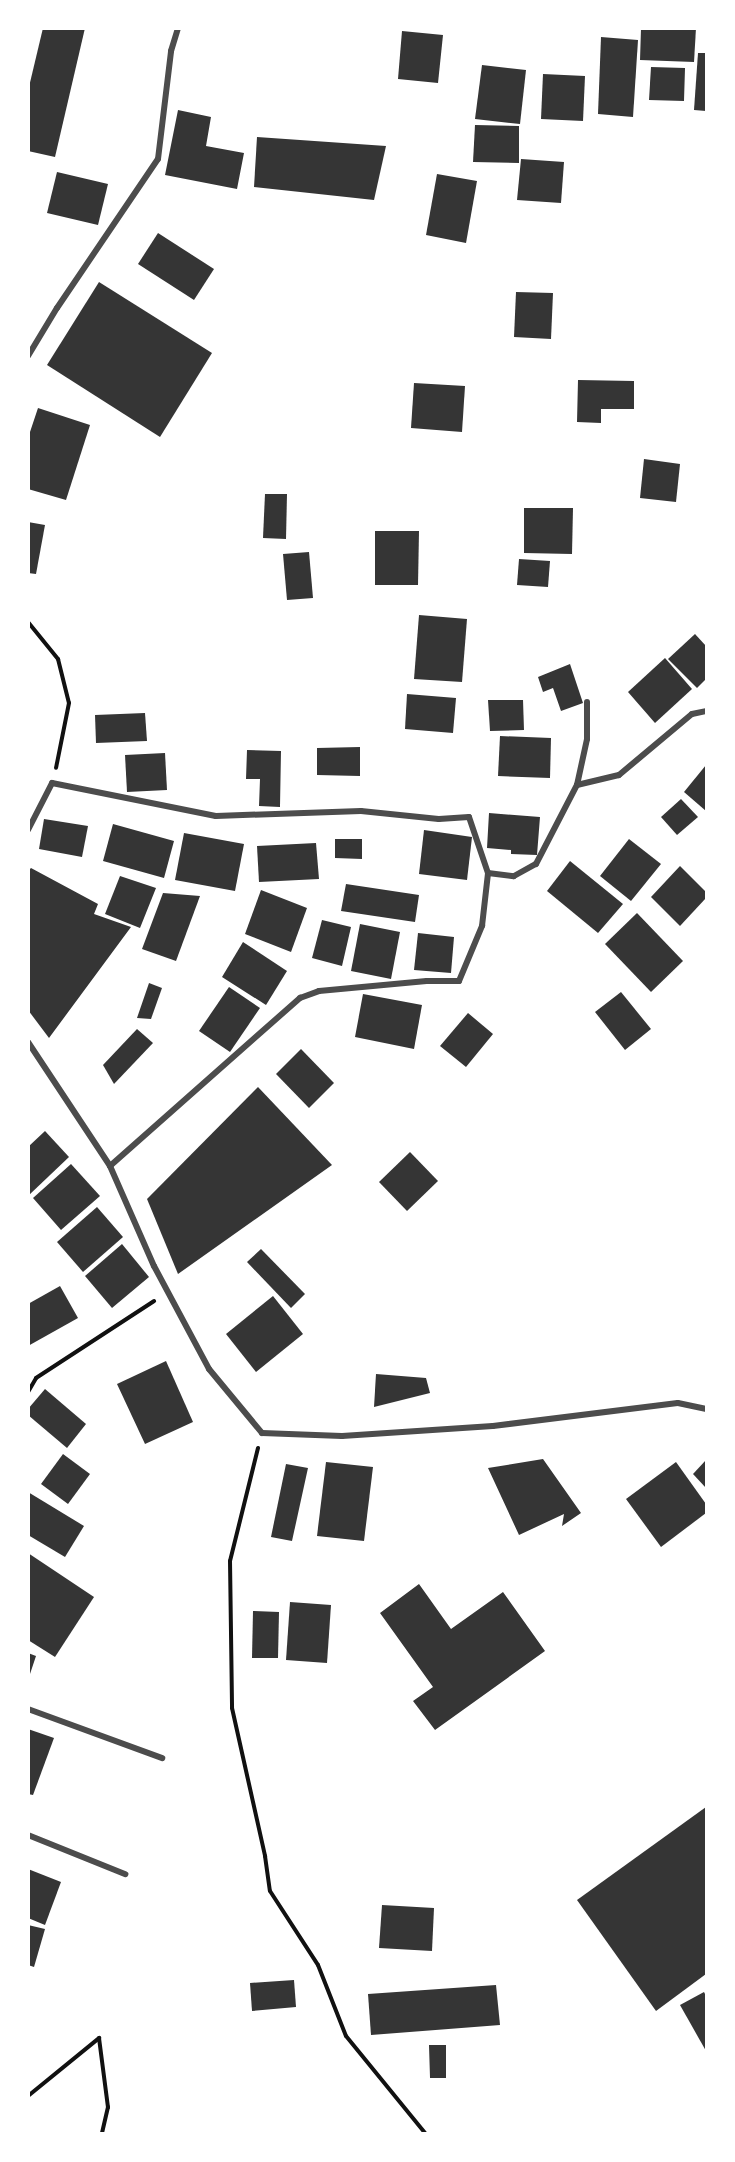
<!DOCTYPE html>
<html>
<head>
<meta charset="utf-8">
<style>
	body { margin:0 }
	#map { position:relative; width:735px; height:2162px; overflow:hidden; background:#fff; font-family:Montserrat,sans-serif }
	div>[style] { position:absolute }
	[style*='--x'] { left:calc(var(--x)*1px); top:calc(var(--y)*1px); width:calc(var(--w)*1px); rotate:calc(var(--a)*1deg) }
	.building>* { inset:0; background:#353535 }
	.path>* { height:4px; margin:-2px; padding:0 2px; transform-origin:2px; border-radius:2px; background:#111 }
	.minor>* { height:6px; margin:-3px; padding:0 3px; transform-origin:3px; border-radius:3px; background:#4c4c4c }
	span { translate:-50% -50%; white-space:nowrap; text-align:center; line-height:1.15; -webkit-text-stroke:5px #fff; paint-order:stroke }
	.frame { position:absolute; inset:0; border:30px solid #fff; pointer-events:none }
</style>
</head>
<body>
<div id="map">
	<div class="building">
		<div style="clip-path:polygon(43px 28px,85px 28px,55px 157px,28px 151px,28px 91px)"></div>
		<div style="clip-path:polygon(641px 28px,696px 28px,694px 62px,640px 60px)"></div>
		<div style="clip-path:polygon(402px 31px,443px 35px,438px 83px,398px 79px)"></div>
		<div style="clip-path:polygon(601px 37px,638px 40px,633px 117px,598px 114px)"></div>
		<div style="clip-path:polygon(698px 53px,706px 53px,706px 111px,694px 110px)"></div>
		<div style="clip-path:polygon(482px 65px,526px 70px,520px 124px,475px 119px)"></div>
		<div style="clip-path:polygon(651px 67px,685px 68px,684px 101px,649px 100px)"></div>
		<div style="clip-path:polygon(543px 74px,585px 76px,583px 121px,541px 119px)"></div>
		<div style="clip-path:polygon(178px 110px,211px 117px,206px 146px,244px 153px,237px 189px,165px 175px)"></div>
		<div style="clip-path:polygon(475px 125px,519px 126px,519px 163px,473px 162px)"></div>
		<div style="clip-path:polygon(257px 137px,386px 146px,374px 200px,254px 187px)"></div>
		<div style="clip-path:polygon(521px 159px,564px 162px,561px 203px,517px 200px)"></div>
		<div style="clip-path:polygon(57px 172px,108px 184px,98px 225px,47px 213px)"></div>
		<div style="clip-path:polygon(437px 174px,477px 181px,466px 243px,426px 235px)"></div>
		<div style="clip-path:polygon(158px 233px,214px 269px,194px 300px,138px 264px)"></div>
		<div style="clip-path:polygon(99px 282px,212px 353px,160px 437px,47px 365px)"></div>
		<div style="clip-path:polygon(516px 292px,553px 293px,551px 339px,514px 337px)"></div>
		<div style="clip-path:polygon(578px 380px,634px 381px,634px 409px,601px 409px,601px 423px,577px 422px)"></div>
		<div style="clip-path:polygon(414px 383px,465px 386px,462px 432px,411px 428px)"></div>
		<div style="clip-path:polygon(38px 408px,90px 425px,66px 500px,28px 489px,28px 438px)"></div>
		<div style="clip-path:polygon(644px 459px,680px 464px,676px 502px,640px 498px)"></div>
		<div style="clip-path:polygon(265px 494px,287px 494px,286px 539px,263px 538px)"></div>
		<div style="clip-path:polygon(524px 508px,573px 508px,572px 554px,524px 553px)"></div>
		<div style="clip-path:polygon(28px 522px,45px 525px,36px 574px,28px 573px)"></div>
		<div style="clip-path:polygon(375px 531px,419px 531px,418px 585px,375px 585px)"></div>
		<div style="clip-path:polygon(309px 552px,313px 598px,287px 600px,283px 554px)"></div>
		<div style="clip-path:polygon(519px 559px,550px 561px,548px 587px,517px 585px)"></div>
		<div style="clip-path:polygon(419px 615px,467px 619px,462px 682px,414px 679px)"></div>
		<div style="clip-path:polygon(695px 634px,706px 646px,706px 679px,697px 688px,668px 659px)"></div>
		<div style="clip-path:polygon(665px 658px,692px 689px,655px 723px,628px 692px)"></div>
		<div style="clip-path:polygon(570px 664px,583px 703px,561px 711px,553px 688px,543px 692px,538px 677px)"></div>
		<div style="clip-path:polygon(407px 694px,456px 698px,453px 733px,405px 729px)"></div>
		<div style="clip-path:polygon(488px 700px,523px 700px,524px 730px,490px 731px)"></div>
		<div style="clip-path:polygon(145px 713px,147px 741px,96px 743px,95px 715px)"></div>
		<div style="clip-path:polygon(500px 736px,551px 738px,550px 778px,498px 776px)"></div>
		<div style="clip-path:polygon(360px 747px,360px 776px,317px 775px,317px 748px)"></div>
		<div style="clip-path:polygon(247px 750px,281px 751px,280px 807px,259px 806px,260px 779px,246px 779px)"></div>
		<div style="clip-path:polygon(165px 753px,167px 790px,127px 792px,125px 755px)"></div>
		<div style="clip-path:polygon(706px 765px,706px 811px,684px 792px)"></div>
		<div style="clip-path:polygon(681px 799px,698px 817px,677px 835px,661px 817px)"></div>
		<div style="clip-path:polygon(489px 813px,540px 817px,537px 855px,511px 854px,511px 850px,487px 848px)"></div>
		<div style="clip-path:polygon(44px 819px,88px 826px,82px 857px,39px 849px)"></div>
		<div style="clip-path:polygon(113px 824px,174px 841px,164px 878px,103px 861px)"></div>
		<div style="clip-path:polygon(424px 830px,472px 837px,467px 880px,419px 874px)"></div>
		<div style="clip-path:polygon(184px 833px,244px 844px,235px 891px,175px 880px)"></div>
		<div style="clip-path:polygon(335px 839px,362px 839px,362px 859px,335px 858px)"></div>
		<div style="clip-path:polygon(629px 839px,661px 864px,631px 901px,600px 876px)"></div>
		<div style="clip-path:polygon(316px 843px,319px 879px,259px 882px,257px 846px)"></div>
		<div style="clip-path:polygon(570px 861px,623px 904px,598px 933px,547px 891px)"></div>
		<div style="clip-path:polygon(680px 866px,706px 892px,706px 898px,680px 926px,651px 897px)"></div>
		<div style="clip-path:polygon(31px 868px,98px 904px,94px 914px,131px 927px,49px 1038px,28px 1010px,28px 871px)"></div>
		<div style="clip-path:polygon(120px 876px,156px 888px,140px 928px,105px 914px)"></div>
		<div style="clip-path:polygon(346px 884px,419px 895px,415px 922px,341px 911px)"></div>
		<div style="clip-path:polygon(261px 890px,307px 908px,291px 952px,245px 934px)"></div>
		<div style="clip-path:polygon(163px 893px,200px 896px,176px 961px,142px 949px)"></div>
		<div style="clip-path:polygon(637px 913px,683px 961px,651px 992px,605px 944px)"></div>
		<div style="clip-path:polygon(322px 920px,351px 927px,342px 966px,312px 958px)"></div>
		<div style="clip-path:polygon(360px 924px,400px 932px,391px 979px,351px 971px)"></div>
		<div style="clip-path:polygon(418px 933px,454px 937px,451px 973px,414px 970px)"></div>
		<div style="clip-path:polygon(243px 942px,287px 971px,266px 1005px,222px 977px)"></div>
		<div style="clip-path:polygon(149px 983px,162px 988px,151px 1019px,137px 1018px)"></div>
		<div style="clip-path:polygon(229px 987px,260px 1008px,230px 1052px,199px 1031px)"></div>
		<div style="clip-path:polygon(621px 992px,651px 1029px,625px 1050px,595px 1012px)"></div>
		<div style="clip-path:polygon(363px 994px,422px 1005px,414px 1049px,355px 1037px)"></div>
		<div style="clip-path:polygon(468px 1013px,493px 1034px,466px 1067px,440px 1046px)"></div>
		<div style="clip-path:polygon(137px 1029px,153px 1043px,114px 1084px,103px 1065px)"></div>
		<div style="clip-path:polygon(301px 1049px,334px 1083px,309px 1108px,276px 1074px)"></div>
		<div style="clip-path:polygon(258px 1087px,332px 1165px,178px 1274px,147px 1199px)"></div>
		<div style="clip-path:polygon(45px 1131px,69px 1157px,28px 1196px,28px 1147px)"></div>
		<div style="clip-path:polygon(410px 1152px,438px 1181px,407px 1211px,379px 1182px)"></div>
		<div style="clip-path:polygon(71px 1164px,100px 1196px,61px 1230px,33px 1198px)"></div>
		<div style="clip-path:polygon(97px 1207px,123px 1237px,83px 1272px,57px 1242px)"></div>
		<div style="clip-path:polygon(122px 1244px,149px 1277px,112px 1308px,85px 1276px)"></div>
		<div style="clip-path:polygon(261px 1249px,305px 1294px,291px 1308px,247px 1262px)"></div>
		<div style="clip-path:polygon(60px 1286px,78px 1318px,28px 1346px,28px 1304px)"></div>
		<div style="clip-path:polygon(273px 1296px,303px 1334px,256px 1372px,226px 1334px)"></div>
		<div style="clip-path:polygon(166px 1361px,193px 1422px,145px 1444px,117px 1384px)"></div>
		<div style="clip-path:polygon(376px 1374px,426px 1378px,430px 1393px,374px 1407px)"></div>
		<div style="clip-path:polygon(45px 1389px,86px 1424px,67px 1448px,28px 1415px,28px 1409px)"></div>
		<div style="clip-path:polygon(63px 1454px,90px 1474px,68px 1504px,41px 1484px)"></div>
		<div style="clip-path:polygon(543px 1459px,581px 1513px,562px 1526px,564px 1514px,519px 1535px,488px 1468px)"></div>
		<div style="clip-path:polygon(706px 1460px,706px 1488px,693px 1474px)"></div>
		<div style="clip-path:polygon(326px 1462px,373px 1467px,364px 1541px,317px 1536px)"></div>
		<div style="clip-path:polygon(676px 1462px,706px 1504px,706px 1513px,661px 1547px,626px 1499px)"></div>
		<div style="clip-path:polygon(286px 1464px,308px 1468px,292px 1541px,271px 1537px)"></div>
		<div style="clip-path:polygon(28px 1492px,84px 1526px,65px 1557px,28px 1535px)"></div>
		<div style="clip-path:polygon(28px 1553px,94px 1597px,55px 1657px,28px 1640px)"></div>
		<div style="clip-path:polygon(419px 1584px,451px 1629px,503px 1592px,545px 1651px,435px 1730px,413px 1701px,433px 1687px,380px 1613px)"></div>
		<div style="clip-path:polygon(290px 1602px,331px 1605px,327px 1663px,286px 1660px)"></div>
		<div style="clip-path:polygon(253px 1611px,279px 1612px,278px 1658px,252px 1658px)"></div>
		<div style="clip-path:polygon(28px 1653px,36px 1656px,29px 1677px,28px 1677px)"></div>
		<div style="clip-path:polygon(28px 1729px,54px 1738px,33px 1795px,28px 1794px)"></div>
		<div style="clip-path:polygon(706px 1807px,706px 1974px,656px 2011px,577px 1900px)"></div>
		<div style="clip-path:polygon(28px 1869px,61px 1882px,45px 1925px,28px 1918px)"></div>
		<div style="clip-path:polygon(382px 1905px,434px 1908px,432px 1951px,379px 1948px)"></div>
		<div style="clip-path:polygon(28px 1925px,45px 1929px,34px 1967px,28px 1965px)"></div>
		<div style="clip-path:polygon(294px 1980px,296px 2007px,252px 2011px,250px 1983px)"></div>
		<div style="clip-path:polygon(496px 1985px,500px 2025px,371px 2035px,368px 1994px)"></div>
		<div style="clip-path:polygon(704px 1992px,706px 1996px,706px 2051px,680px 2005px)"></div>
		<div style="clip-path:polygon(429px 2045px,446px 2045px,446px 2078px,430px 2078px)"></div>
	</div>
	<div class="path">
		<div style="--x:28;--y:622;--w:48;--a:51"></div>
		<div style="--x:58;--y:659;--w:45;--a:76"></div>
		<div style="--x:69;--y:703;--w:66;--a:101.3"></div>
		<div style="--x:28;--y:1392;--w:16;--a:-60"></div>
		<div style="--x:36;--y:1378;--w:141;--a:-33.1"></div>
		<div style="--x:258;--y:1448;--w:116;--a:103.9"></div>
		<div style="--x:230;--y:1561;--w:147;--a:89.2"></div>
		<div style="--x:232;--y:1708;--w:152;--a:77.4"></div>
		<div style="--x:265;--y:1856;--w:35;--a:82"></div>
		<div style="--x:270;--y:1891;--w:88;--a:57"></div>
		<div style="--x:318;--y:1965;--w:76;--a:68.5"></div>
		<div style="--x:346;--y:2036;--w:127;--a:50.8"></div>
		<div style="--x:28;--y:2096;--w:92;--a:-39.2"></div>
		<div style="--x:99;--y:2038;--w:70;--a:82.6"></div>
		<div style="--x:108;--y:2107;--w:28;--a:103"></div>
	</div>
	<div class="minor">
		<div style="--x:28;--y:356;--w:56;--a:-58.9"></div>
		<div style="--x:57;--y:308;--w:180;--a:-55.9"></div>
		<div style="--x:158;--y:159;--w:109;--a:-83.1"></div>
		<div style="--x:171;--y:51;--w:24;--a:-73"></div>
		<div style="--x:577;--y:785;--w:43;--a:-13.4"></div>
		<div style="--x:619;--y:775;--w:95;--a:-39.9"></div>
		<div style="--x:692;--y:714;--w:14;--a:-12"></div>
		<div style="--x:28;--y:830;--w:53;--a:-62.9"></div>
		<div style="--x:52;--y:783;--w:167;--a:11.4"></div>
		<div style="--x:216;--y:816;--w:145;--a:-2"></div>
		<div style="--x:361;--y:811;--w:78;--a:5.9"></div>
		<div style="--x:439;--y:819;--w:30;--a:-4"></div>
		<div style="--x:469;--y:817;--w:59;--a:71.3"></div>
		<div style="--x:28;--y:1042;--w:149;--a:56.5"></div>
		<div style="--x:110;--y:1166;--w:109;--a:66.3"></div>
		<div style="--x:154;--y:1266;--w:117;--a:61.9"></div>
		<div style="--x:209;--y:1369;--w:83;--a:50.4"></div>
		<div style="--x:262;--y:1433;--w:80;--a:2.1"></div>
		<div style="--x:342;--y:1436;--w:151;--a:-3.8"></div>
		<div style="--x:493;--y:1426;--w:186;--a:-7.1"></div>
		<div style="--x:678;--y:1403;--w:29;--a:12"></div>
		<div style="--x:110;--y:1166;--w:254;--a:-41.5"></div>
		<div style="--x:300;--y:998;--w:20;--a:-20"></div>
		<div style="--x:319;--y:991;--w:108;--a:-5.3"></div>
		<div style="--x:427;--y:981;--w:32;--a:0"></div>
		<div style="--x:459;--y:981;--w:60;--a:-67.3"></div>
		<div style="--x:482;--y:926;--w:53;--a:-83.5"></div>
		<div style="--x:488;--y:873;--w:26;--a:7"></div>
		<div style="--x:514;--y:876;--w:25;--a:-29"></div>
		<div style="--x:536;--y:864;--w:89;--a:-62.6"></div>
		<div style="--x:577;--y:785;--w:47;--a:-77.7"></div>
		<div style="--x:587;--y:739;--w:37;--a:-90"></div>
		<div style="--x:28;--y:1709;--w:143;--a:20.1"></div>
		<div style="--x:28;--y:1835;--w:105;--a:21.9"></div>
	</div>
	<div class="frame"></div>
</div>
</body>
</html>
